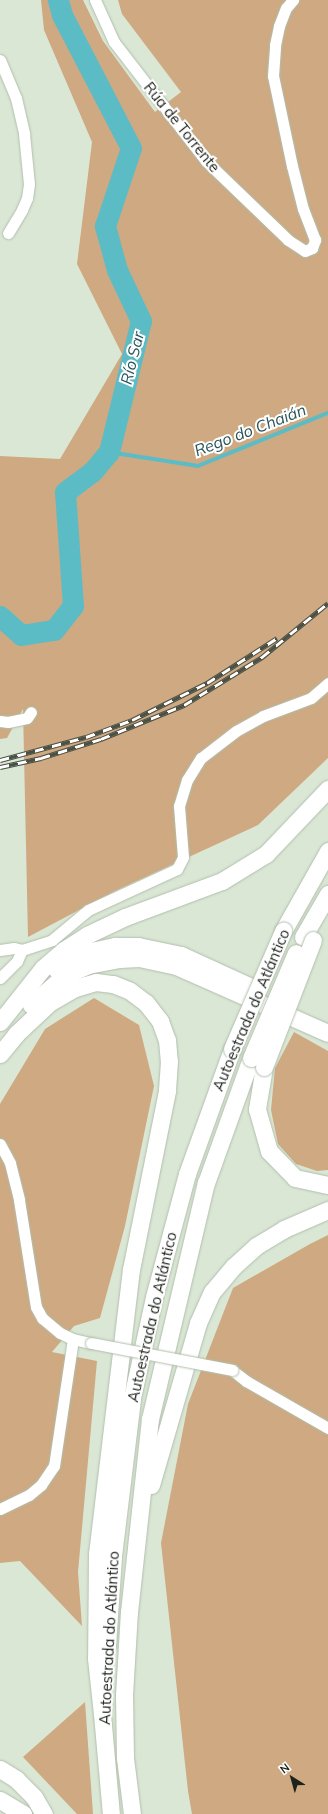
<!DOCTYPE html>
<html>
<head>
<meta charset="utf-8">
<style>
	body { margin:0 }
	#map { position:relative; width:328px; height:1814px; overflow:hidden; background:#dae7d5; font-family:Mulish,sans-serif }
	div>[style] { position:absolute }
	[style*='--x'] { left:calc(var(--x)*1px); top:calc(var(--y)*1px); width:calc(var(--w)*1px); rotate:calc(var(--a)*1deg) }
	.green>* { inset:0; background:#cea981 }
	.stream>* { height:3.5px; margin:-1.75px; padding:0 1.75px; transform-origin:1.75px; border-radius:1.75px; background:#5cbcc6 }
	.river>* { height:21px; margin:-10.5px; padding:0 10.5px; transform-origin:10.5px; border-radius:10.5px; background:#5cbcc6 }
	.roads { filter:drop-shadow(0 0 1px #b2bead) drop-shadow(0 0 1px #b2bead) }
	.minor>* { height:11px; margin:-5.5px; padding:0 5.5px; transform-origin:5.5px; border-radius:5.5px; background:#fff }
	.highway>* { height:17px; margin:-8.5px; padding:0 8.5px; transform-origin:8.5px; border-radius:8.5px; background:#fff }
	.rail>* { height:4.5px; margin-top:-2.25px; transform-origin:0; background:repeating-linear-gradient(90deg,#fff 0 9px,#495046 0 18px); box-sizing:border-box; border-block:1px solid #495046 }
	.bridges { filter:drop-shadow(0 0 1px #b2bead) drop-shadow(0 0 1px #b2bead) }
	.minor-bridge>* { height:11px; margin:-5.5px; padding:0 5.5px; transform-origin:5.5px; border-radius:5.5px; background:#fff }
	.highway-bridge>* { height:17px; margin:-8.5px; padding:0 8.5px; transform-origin:8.5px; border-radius:8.5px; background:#fff }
	span { translate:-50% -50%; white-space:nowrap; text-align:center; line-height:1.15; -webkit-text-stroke:4px #fff; paint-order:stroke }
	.street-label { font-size:15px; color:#1d221b }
	.water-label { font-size:16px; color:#295559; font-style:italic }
	.north { position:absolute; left:272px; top:1758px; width:40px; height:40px; -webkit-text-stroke:3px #fff; paint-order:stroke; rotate:323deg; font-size:11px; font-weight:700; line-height:16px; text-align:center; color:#1d221b }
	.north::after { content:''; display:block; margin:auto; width:14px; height:18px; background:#1d221b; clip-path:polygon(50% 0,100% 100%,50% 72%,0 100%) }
</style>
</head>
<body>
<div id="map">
	<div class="green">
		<div style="clip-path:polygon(41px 0,83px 0,103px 41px,155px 112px,181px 92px,122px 14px,118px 0,328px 0,328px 758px,258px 825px,113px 892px,28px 937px,23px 709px,7px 738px,0 739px,0 456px,60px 459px,122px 354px,77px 264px,92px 142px,44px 30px)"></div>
		<div style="clip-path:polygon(94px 998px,139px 1025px,154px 1086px,125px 1226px,100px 1318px,74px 1326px,52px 1352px,97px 1361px,78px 1572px,82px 1626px,20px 1561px,0 1563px,0 1104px,45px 1029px)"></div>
		<div style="clip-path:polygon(294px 1032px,328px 1051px,328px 1170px,317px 1171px,296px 1164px,278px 1144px,271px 1110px,275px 1068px)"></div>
		<div style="clip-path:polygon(328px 1235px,328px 1814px,192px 1814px,188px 1791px,161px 1543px,188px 1404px,233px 1288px,310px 1244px)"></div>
		<div style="clip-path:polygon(85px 1702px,93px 1814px,77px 1814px,23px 1757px)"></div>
	</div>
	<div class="stream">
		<div style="--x:109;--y:452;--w:90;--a:8.9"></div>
		<div style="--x:198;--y:466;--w:140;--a:-22.2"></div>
	</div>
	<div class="river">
		<div style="--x:0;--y:616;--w:28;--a:42"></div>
		<div style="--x:21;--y:635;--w:33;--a:-9"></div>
		<div style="--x:54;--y:630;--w:31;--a:-52"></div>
		<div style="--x:73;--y:606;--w:114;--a:-94"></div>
		<div style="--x:65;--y:492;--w:34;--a:-37"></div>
		<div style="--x:92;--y:472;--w:26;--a:-50"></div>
		<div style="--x:109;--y:452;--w:135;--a:-76.3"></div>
		<div style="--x:141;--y:321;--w:56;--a:-115.2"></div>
		<div style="--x:117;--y:270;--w:46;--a:-105.3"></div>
		<div style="--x:105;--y:226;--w:82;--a:-71.6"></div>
		<div style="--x:131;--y:148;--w:150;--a:-117.4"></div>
		<div style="--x:62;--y:15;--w:16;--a:-105"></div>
	</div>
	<div class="roads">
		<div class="minor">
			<div style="--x:95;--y:0;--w:46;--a:65.7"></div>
			<div style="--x:114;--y:42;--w:150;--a:52.3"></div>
			<div style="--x:206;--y:161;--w:114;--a:43.9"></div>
			<div style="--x:288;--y:240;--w:20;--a:33"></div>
			<div style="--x:305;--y:251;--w:8;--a:-23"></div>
			<div style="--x:312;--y:248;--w:9;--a:-69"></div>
			<div style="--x:315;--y:240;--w:33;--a:-111"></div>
			<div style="--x:303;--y:209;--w:44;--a:-104.3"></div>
			<div style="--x:292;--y:166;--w:92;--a:-101.9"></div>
			<div style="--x:273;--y:76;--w:31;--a:-86"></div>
			<div style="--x:275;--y:45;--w:19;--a:-78"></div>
			<div style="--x:279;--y:26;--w:19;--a:-69"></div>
			<div style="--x:286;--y:8;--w:11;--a:-49"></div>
			<div style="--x:0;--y:60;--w:41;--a:67.2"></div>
			<div style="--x:16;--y:98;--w:37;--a:77"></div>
			<div style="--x:24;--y:134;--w:50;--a:84.3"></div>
			<div style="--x:29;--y:184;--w:14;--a:98"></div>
			<div style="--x:27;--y:198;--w:13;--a:113"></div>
			<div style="--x:22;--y:210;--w:27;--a:121"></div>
			<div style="--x:0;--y:721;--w:8;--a:7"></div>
			<div style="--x:8;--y:722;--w:19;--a:-12"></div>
			<div style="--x:27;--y:718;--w:7;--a:-56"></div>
			<div style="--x:0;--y:950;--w:14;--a:-8"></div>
			<div style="--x:14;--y:948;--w:8;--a:14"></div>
			<div style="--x:22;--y:950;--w:32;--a:-18"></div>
			<div style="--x:52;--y:940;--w:47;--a:-39.8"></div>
			<div style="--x:88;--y:910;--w:98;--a:-24.7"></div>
			<div style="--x:177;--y:869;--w:13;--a:-63"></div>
			<div style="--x:183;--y:857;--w:51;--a:-94.5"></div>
			<div style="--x:179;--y:806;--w:27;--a:-73"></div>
			<div style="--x:187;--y:780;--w:26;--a:-58"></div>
			<div style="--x:201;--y:758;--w:44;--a:-37.6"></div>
			<div style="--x:236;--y:731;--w:31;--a:-29"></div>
			<div style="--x:263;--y:716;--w:51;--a:-20.6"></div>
			<div style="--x:311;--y:698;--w:23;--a:-41"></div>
			<div style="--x:0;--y:978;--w:24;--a:-45"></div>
			<div style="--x:17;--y:961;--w:12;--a:-66"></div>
			<div style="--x:0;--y:1144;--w:21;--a:62"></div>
			<div style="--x:10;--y:1163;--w:38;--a:76"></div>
			<div style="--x:19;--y:1200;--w:108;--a:81"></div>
			<div style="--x:36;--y:1307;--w:13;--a:61"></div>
			<div style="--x:42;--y:1318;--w:23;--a:40"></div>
			<div style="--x:60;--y:1333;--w:14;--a:25"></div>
			<div style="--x:73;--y:1339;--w:18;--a:13"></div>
			<div style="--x:232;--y:1370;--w:18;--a:38"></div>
			<div style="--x:246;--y:1381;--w:95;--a:29.8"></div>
			<div style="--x:0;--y:1509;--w:32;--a:-26"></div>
			<div style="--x:29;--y:1495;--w:16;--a:-40"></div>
			<div style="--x:41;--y:1485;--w:23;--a:-56"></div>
			<div style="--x:54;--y:1466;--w:128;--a:-81.5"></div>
		</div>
		<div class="highway">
			<div style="--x:283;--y:931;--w:92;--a:-60.6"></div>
			<div style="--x:303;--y:937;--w:50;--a:-59.8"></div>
			<div style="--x:56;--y:969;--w:39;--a:-27"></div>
			<div style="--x:91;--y:951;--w:25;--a:-12"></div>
			<div style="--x:115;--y:946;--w:23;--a:0"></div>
			<div style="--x:138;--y:946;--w:44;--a:11.8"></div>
			<div style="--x:181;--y:955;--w:77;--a:24.6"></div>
			<div style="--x:31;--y:1005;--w:45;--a:-41.4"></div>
			<div style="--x:65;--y:975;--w:25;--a:-23"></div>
			<div style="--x:88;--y:965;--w:32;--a:-11"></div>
			<div style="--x:119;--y:959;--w:20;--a:-3"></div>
			<div style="--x:139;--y:958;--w:38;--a:12"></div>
			<div style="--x:176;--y:966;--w:166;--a:23.8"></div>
			<div style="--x:0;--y:1022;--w:69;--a:-51.5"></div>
			<div style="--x:43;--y:968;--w:28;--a:-41"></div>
			<div style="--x:64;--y:950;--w:27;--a:-33"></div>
			<div style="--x:87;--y:935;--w:42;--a:-25.3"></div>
			<div style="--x:125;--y:917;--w:103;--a:-20.4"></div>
			<div style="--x:222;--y:881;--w:52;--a:-31.5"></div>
			<div style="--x:266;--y:854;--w:90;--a:-46.4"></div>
			<div style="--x:0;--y:1054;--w:26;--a:-51"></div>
			<div style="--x:16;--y:1034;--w:45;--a:-43.2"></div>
			<div style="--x:49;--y:1003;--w:30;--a:-30"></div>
			<div style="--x:75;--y:988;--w:22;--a:-16"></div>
			<div style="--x:96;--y:982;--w:17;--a:7"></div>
			<div style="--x:113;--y:984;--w:18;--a:22"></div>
			<div style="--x:130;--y:991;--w:20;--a:37"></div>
			<div style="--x:146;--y:1003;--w:23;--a:52"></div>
			<div style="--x:160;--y:1021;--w:20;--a:70"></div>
			<div style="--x:167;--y:1040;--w:21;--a:85"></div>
			<div style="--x:169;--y:1061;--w:30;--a:94"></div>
			<div style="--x:167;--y:1091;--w:182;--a:101.4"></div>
			<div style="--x:131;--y:1269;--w:286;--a:96.8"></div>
			<div style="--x:97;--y:1553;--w:105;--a:90.5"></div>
			<div style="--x:96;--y:1658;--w:56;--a:83.9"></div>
			<div style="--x:264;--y:1067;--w:43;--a:99.5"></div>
			<div style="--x:257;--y:1109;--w:44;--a:74.1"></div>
			<div style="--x:269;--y:1151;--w:37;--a:46"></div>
			<div style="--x:295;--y:1178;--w:34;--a:12"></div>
			<div style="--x:151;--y:1485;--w:169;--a:-73.8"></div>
			<div style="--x:198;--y:1323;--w:34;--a:-66"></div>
			<div style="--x:212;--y:1292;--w:34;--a:-50"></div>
			<div style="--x:234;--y:1266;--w:30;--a:-42"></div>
			<div style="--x:256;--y:1246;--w:33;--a:-31"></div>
			<div style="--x:284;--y:1229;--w:48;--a:-23.4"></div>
			<div style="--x:107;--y:1645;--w:89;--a:-86.1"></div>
			<div style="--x:113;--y:1556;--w:159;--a:-83.1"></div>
			<div style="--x:132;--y:1398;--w:103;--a:-77.7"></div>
			<div style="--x:154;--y:1297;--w:127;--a:-75"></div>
			<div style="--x:187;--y:1174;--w:133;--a:-70.2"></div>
			<div style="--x:103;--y:1703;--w:11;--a:95"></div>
			<div style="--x:102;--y:1714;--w:100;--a:84.9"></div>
			<div style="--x:0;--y:1769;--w:19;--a:32"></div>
			<div style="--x:16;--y:1779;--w:25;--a:45"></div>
			<div style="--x:34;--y:1797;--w:20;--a:60"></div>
			<div style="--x:0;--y:1800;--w:27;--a:31"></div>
			<div style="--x:132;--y:1814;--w:56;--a:-97.1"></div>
			<div style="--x:125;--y:1758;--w:63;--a:-90.9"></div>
			<div style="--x:124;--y:1695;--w:83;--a:-86.6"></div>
			<div style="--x:129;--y:1612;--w:194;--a:-83.8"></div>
			<div style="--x:150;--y:1419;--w:243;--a:-76.7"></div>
			<div style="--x:206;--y:1183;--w:133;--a:-70.2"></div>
		</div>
	</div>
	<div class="rail">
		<div style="--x:0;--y:760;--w:89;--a:-15"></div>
		<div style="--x:86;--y:737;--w:49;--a:-20.3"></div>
		<div style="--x:132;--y:720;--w:84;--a:-26.3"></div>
		<div style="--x:207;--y:683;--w:83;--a:-32.7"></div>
		<div style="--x:0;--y:767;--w:42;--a:-12.4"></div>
		<div style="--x:41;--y:758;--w:63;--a:-17.6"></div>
		<div style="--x:101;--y:739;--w:90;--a:-22.3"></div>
		<div style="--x:184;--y:705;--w:92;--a:-31.6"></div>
		<div style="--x:262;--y:657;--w:85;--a:-39.3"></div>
	</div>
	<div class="bridges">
		<div class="minor-bridge">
			<div style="--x:91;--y:1343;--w:144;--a:10.8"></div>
		</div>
		<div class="highway-bridge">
			<div style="--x:232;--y:1049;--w:129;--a:-66.6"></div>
			<div style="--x:251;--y:1058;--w:114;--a:-66.8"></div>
			<div style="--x:264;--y:1067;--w:136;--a:-68.9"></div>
		</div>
	</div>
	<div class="street-label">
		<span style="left:182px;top:127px;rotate:51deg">Rúa de Torrente</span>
		<span style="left:251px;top:1010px;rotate:-67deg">Autoestrada do Atlántico</span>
		<span style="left:152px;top:1317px;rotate:-77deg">Autoestrada do Atlántico</span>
		<span style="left:109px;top:1638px;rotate:-87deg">Autoestrada do Atlántico</span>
	</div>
	<div class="water-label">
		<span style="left:132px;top:358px;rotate:-76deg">Río Sar</span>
		<span style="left:250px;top:430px;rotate:-21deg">Rego do Chaián</span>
	</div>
	<div class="north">N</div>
</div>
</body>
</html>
